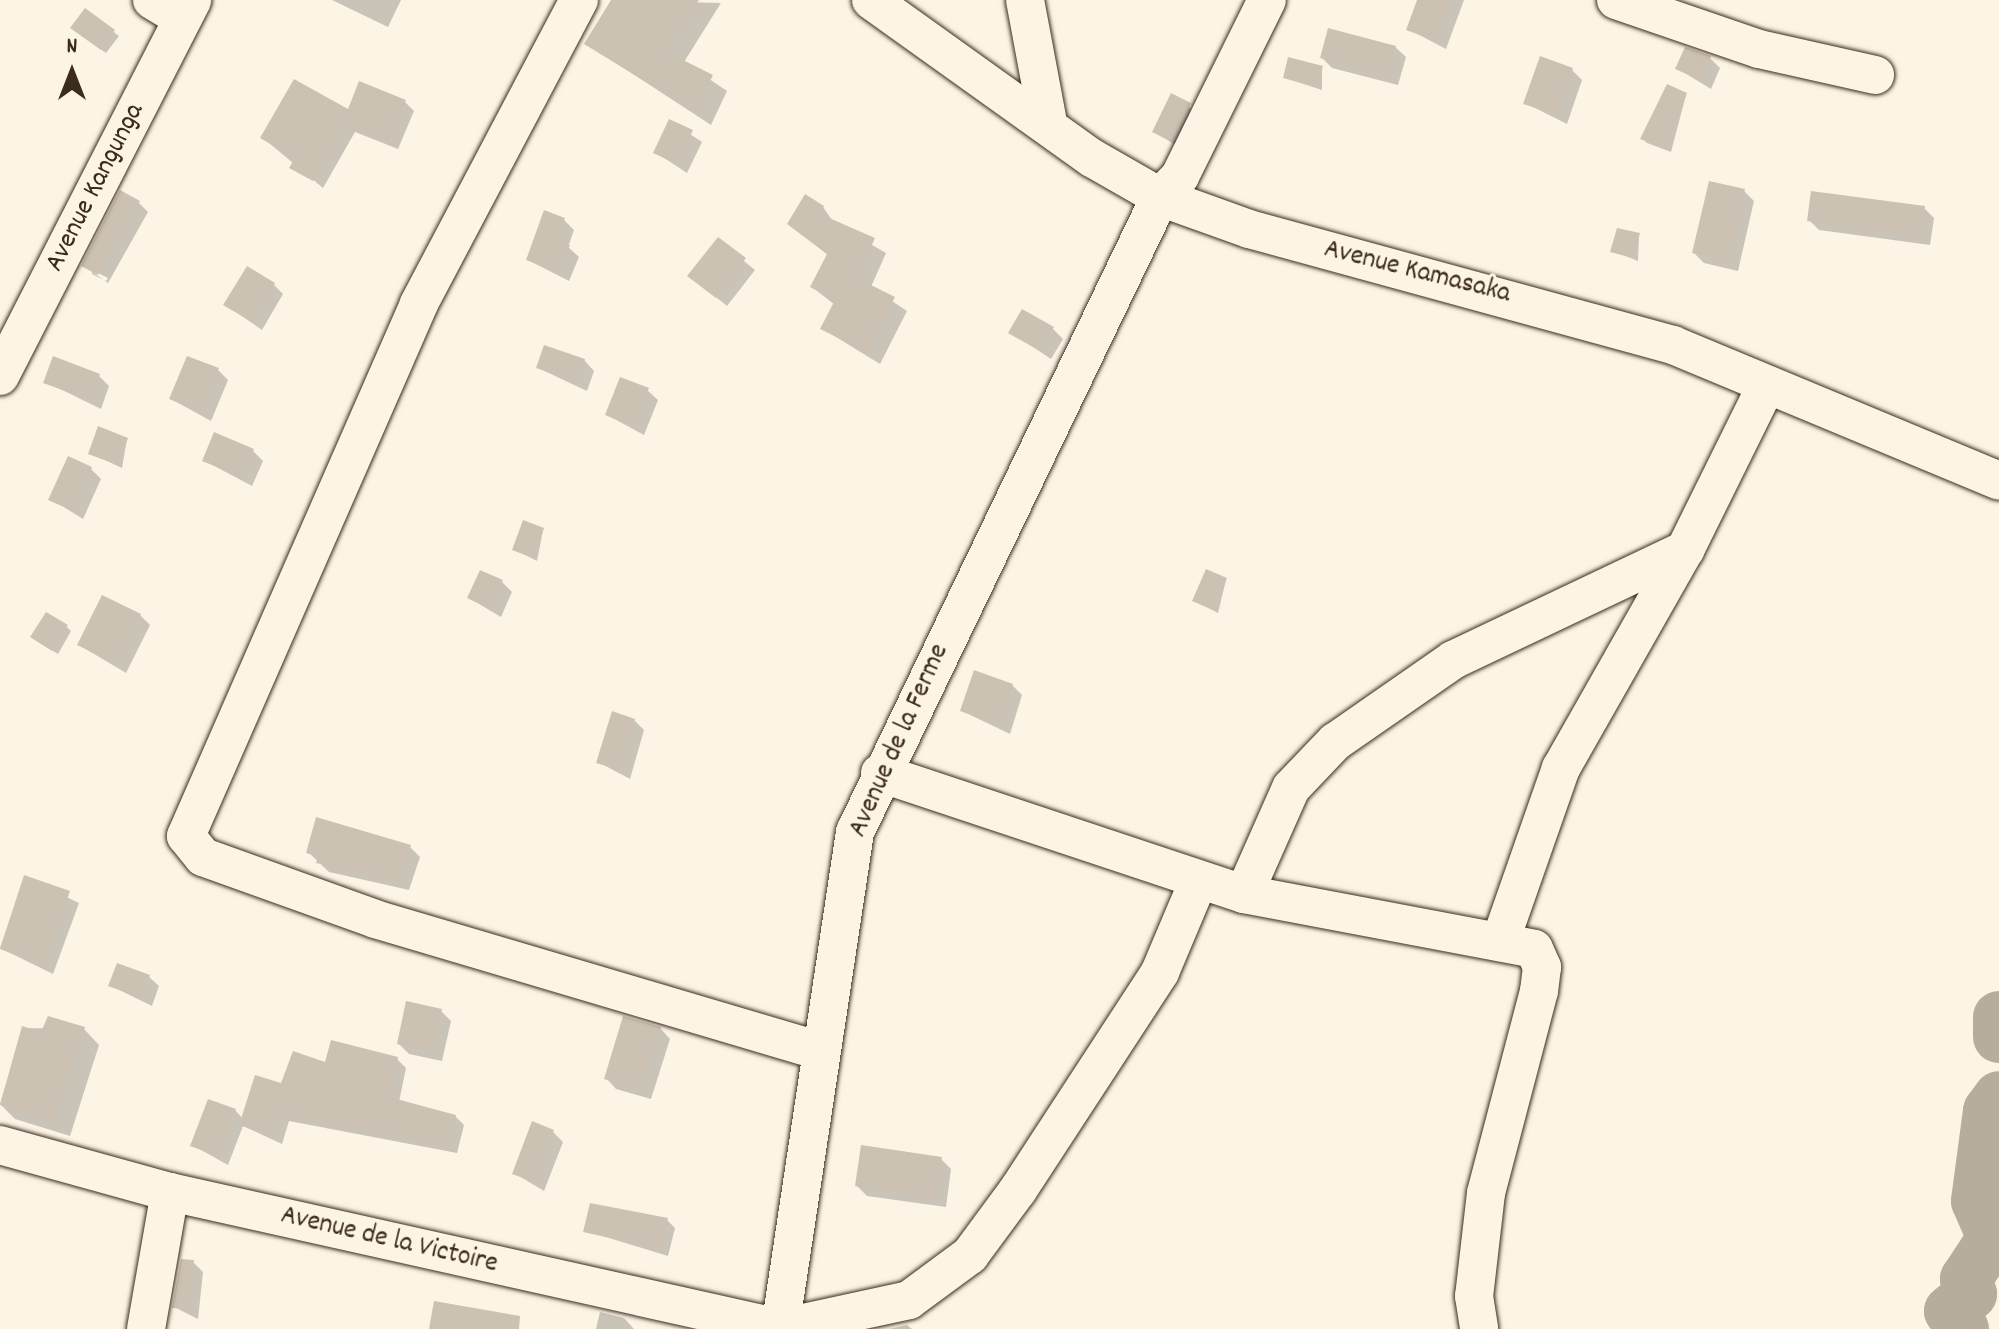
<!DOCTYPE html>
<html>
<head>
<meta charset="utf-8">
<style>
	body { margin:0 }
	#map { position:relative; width:1999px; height:1329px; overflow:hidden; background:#fcf5e5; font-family:Dekko,sans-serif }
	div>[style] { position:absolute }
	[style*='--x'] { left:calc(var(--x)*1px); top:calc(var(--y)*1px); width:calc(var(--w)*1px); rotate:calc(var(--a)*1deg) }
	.shadow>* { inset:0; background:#0003 }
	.river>* { height:52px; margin:-26px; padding:0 26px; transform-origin:26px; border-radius:26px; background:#b7ad9e }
	.building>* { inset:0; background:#ccc2b3 }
	.roads { filter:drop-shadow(0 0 2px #3b2a1e) drop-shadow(0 0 2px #3b2a1e) }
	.minor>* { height:38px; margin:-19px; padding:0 19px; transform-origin:19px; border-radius:19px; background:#fcf5e5 }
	span { translate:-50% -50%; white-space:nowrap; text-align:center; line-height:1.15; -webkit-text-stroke:6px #fcf5e5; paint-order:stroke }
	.street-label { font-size:28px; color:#3b2a1e }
	.north { position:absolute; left:32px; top:32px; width:80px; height:80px; -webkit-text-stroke:6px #fcf5e5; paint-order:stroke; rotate:0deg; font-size:22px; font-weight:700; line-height:32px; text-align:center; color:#3b2a1e }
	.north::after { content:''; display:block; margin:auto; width:28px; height:36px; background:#3b2a1e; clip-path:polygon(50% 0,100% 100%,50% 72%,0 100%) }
</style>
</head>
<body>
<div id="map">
	<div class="shadow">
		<div style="clip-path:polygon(332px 0,401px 0,388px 27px)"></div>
		<div style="clip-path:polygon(614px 0,721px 3px,684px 62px,727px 91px,711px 125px,587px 44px)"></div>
		<div style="clip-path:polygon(1419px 0,1464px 0,1446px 49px,1408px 29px)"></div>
		<div style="clip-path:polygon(85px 11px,119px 36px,106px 53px,77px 32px)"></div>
		<div style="clip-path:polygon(1395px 47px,1406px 57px,1398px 85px,1332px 68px,1322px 58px)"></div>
		<div style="clip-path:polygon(1710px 58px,1720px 68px,1711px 89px,1678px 69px)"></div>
		<div style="clip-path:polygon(1322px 67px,1322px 90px,1285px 78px)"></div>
		<div style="clip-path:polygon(1572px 70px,1582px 80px,1567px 124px,1525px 103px)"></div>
		<div style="clip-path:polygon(1686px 95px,1671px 152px,1647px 143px,1643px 138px)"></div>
		<div style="clip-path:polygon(1172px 96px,1200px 115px,1183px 150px,1155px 132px)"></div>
		<div style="clip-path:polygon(405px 102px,414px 111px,398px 149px,355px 132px,323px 188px,263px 138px)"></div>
		<div style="clip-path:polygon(670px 121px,702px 142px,687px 173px,655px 152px)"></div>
		<div style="clip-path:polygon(1744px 191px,1754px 201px,1738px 271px,1704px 263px,1694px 253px)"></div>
		<div style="clip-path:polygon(evenodd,138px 202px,148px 212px,108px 283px,83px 265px,138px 202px,92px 270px,108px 278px,106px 281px,92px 274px,92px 270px)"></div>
		<div style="clip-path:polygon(823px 207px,834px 223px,886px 253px,871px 287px,907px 311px,880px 364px,823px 329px,835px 305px,812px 287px,828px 255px,790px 224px)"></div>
		<div style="clip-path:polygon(1924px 208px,1934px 218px,1930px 245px,1819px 230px,1809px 220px)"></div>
		<div style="clip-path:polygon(564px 220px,574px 230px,568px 247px,579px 257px,569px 281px,528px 260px)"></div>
		<div style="clip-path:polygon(1639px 235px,1638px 261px,1613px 251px)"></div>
		<div style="clip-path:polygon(718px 240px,755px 270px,727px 306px,690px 276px)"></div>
		<div style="clip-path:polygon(273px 284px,283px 294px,262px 330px,226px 305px)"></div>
		<div style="clip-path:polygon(1053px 329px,1063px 339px,1051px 359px,1011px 332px)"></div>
		<div style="clip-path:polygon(584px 360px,594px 371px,587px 391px,538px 368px)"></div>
		<div style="clip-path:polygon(218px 370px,228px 380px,211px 421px,171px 399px)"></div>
		<div style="clip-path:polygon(99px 376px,109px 386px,101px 409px,46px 382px)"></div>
		<div style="clip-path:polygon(647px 390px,658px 400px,644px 435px,607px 415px)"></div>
		<div style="clip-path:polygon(127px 439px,122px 468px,90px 453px)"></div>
		<div style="clip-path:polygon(253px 451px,263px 461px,252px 486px,205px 461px)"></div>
		<div style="clip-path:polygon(91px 469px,101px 479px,83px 519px,51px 499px)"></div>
		<div style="clip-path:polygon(543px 530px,537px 561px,514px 549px)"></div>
		<div style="clip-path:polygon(1226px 580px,1218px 613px,1195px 601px)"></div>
		<div style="clip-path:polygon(502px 582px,512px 592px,501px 617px,469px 598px)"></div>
		<div style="clip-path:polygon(140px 615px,150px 625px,126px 673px,79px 645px)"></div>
		<div style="clip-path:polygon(67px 627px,71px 631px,58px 654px,37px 641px)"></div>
		<div style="clip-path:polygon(1012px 685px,1022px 695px,1010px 734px,962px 711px)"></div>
		<div style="clip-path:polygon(634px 720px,644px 730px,630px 779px,598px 762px)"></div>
		<div style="clip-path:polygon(410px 847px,420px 857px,409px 890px,329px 872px,308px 852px)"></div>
		<div style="clip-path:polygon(25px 877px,79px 903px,53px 974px,0 948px)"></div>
		<div style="clip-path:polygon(148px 976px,159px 986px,152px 1006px,111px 986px)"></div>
		<div style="clip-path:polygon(441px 1011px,451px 1021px,442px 1061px,409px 1054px,399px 1044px)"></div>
		<div style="clip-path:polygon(23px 1028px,84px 1029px,99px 1045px,70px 1136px,15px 1119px,0 1104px)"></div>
		<div style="clip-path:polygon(660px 1028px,670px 1039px,651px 1099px,616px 1089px,606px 1078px)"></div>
		<div style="clip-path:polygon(397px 1059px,406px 1068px,399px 1102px,455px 1116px,464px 1125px,457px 1153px,289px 1121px,282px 1144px,243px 1126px,228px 1165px,192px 1145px,235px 1110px,243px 1119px,283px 1086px,327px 1064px)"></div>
		<div style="clip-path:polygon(553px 1132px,563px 1142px,544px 1191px,514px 1173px)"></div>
		<div style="clip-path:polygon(941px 1159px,951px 1169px,946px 1207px,867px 1196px,857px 1186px)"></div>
		<div style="clip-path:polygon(667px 1220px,675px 1228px,668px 1256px,586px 1231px)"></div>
		<div style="clip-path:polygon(193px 1262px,203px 1272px,198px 1319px,174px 1307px)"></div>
		<div style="clip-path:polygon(600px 1312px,624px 1318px,634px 1329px,596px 1329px)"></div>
		<div style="clip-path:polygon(907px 1325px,912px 1329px,889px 1329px)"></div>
	</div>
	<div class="river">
		<div style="--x:1999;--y:1017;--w:20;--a:90"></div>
		<div style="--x:1963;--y:1329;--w:22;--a:-126"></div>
		<div style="--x:1950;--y:1311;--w:27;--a:-39"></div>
		<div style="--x:1971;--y:1294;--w:16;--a:-108"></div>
		<div style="--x:1966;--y:1279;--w:49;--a:-56.6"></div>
		<div style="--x:1993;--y:1238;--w:40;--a:-113.4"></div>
		<div style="--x:1977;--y:1201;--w:91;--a:-82.4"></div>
		<div style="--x:1989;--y:1111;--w:17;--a:-54"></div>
	</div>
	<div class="building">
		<div style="clip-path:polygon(611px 0,699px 0,667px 52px,713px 75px,695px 112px,584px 44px)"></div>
		<div style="clip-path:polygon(1417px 0,1451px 0,1436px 41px,1406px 30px)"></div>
		<div style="clip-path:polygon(85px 8px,115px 30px,101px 50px,70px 28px)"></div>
		<div style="clip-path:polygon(1328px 28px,1396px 46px,1388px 76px,1320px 58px)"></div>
		<div style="clip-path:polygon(1685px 47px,1711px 56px,1701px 80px,1675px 69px)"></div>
		<div style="clip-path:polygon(1540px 56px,1573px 68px,1557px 115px,1523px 104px)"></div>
		<div style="clip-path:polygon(1288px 57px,1323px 66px,1318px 87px,1283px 78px)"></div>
		<div style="clip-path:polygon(294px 79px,348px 109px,359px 81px,406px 100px,389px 142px,346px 124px,313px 181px,289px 168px,295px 158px,260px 138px)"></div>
		<div style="clip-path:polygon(1667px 84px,1687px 93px,1667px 149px,1640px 139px)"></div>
		<div style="clip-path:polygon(1171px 93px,1191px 103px,1172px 142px,1152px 132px)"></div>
		<div style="clip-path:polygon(669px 119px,693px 130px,677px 164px,653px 153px)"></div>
		<div style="clip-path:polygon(1709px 181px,1745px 189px,1728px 262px,1692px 253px)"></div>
		<div style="clip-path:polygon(120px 190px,140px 201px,98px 275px,81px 266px)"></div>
		<div style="clip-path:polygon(1811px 191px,1925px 206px,1921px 236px,1807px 221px)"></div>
		<div style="clip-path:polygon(805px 194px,824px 206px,820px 214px,875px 238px,857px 278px,895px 297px,867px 352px,820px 329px,835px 300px,810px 287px,827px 254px,787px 224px)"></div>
		<div style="clip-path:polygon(544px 210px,565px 218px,557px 241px,570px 245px,559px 272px,526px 260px)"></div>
		<div style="clip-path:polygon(1617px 228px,1640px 233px,1633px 258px,1610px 252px)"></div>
		<div style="clip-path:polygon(718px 237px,746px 258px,716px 298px,687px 276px)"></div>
		<div style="clip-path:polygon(247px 266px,275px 283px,252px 322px,223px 305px)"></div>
		<div style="clip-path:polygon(1022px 309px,1054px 327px,1040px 351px,1008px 333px)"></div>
		<div style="clip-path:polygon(544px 345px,585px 359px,577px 382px,536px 368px)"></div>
		<div style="clip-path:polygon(53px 356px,100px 374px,90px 400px,43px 383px)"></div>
		<div style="clip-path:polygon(187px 356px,219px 368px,201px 412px,169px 399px)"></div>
		<div style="clip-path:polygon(620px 377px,649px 388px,634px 426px,605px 415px)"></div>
		<div style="clip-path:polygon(98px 426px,128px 438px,118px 465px,88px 454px)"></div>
		<div style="clip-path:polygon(214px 432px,254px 449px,242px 477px,202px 461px)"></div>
		<div style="clip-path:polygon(68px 456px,92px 467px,73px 511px,48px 500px)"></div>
		<div style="clip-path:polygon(523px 520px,544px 528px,533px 558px,512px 550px)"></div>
		<div style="clip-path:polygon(1206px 569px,1227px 578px,1213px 610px,1192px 601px)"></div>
		<div style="clip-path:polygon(480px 570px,503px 580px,490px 609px,467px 598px)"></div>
		<div style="clip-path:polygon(102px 595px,141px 614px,116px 664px,77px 645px)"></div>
		<div style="clip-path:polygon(46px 612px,68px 625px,52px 651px,30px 637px)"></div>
		<div style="clip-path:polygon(974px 670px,1013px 684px,999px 725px,960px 711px)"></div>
		<div style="clip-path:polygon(612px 711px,635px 719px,620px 770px,596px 763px)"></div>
		<div style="clip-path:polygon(316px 817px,411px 845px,399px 882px,316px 863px,318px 856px,306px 853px)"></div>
		<div style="clip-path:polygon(24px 875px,70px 891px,43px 965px,0 949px)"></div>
		<div style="clip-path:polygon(117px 963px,150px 975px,142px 998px,108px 986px)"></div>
		<div style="clip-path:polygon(406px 1001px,442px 1009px,433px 1052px,397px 1044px)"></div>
		<div style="clip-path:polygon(48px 1016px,85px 1027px,54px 1122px,0 1105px,22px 1026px,41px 1032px)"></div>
		<div style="clip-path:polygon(623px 1016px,661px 1027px,641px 1090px,604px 1079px)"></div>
		<div style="clip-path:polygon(331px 1040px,398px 1057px,389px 1097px,456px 1115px,448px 1145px,280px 1114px,273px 1136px,239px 1125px,255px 1075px,281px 1083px,293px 1051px,325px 1062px)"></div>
		<div style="clip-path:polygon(208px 1099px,236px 1109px,218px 1156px,190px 1146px)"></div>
		<div style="clip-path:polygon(532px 1121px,554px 1130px,534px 1182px,512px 1174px)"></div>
		<div style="clip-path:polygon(861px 1145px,942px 1157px,936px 1198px,855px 1186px)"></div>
		<div style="clip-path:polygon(590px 1203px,668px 1218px,661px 1249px,583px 1232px)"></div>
		<div style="clip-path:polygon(181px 1259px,194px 1260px,189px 1309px,172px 1308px)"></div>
		<div style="clip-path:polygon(434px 1301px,520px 1316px,519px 1329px,429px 1329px)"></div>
	</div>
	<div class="roads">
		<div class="minor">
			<div style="--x:152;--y:0;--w:35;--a:31"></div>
			<div style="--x:579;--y:0;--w:344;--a:117.8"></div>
			<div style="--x:419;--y:304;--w:581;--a:113.65"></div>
			<div style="--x:186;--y:836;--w:27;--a:51"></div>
			<div style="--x:203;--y:857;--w:183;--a:19.8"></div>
			<div style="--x:375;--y:919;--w:464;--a:16.5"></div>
			<div style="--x:871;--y:0;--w:272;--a:35.6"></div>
			<div style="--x:1092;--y:158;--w:78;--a:29.8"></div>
			<div style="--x:1160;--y:197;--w:95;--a:19.8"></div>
			<div style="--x:1249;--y:229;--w:440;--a:15.3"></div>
			<div style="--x:1673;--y:345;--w:353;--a:22.6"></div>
			<div style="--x:1025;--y:0;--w:125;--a:79.4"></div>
			<div style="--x:1616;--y:0;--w:151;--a:18.9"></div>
			<div style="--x:1759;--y:49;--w:119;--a:12.6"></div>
			<div style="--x:0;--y:376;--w:422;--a:-62.9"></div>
			<div style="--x:880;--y:773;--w:384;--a:18.4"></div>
			<div style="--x:1244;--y:894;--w:116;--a:-66.1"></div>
			<div style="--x:1291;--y:788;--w:64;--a:-46.3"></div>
			<div style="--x:1335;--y:742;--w:144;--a:-34.8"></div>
			<div style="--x:1453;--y:660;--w:257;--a:-25.4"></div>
			<div style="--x:1685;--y:550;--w:183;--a:-63.7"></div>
			<div style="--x:1244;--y:894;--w:295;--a:10.7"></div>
			<div style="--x:1534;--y:949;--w:20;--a:66"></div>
			<div style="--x:1542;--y:967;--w:24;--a:97"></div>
			<div style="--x:1539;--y:991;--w:209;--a:104.7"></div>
			<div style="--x:1486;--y:1193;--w:104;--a:96.6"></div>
			<div style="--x:1474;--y:1296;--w:33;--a:81"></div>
			<div style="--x:1500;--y:942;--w:184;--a:-70.7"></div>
			<div style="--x:1561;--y:768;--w:251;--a:-60.4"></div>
			<div style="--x:0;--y:1145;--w:176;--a:15.5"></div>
			<div style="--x:170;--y:1192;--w:625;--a:12.57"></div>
			<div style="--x:780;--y:1328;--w:132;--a:-12.2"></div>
			<div style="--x:909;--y:1300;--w:76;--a:-36.4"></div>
			<div style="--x:970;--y:1255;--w:81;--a:-53.6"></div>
			<div style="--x:1018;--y:1190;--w:260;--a:-56.9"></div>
			<div style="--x:1160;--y:972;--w:98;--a:-67.1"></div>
			<div style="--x:146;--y:1329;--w:139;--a:-80.1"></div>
			<div style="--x:780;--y:1329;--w:503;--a:-81.42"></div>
			<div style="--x:855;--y:832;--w:704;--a:-64.34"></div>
			<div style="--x:1160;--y:197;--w:29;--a:-46"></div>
			<div style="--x:1180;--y:176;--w:196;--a:-63.7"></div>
		</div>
	</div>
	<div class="street-label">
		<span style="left:96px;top:188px;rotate:-63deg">Avenue Kangunga</span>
		<span style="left:1417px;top:273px;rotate:14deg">Avenue Kamasaka</span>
		<span style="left:900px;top:741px;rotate:-66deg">Avenue de la Ferme</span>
		<span style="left:389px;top:1241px;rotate:13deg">Avenue de la Victoire</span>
	</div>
	<div class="north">N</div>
</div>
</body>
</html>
